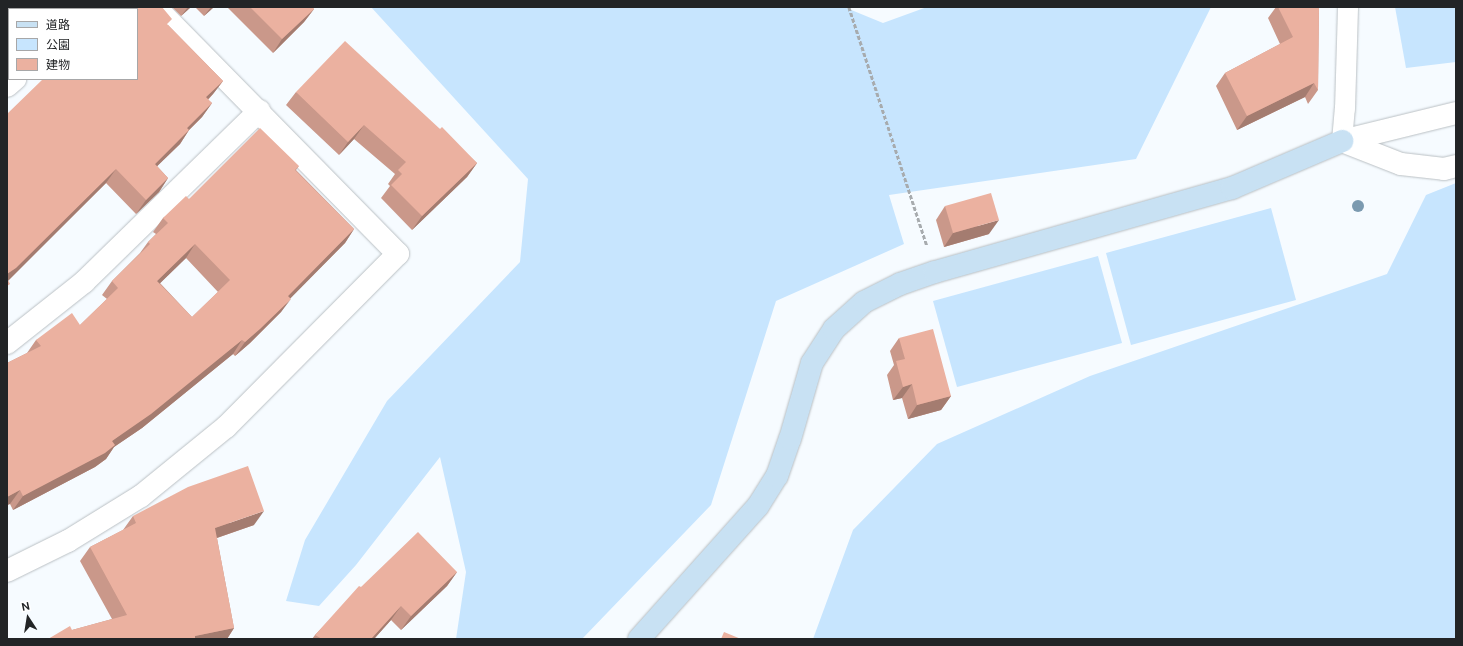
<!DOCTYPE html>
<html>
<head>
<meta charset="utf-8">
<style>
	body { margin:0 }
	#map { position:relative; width:1463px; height:646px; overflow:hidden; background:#f6fbff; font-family:"DM Sans","Noto Sans JP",sans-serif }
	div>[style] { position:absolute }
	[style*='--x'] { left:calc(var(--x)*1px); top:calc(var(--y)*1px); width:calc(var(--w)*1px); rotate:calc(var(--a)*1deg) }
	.green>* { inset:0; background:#c7e5fe }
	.path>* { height:2.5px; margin-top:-1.25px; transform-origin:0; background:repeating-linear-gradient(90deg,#a7abae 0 4px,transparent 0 6px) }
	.roads { filter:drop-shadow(0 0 1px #bac0c4) drop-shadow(0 0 1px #bac0c4) }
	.lane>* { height:20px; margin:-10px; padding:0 10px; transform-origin:10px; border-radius:10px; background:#fff }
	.street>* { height:22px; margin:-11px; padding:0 11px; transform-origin:11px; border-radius:11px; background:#fff }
	.secondary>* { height:22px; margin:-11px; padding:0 11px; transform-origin:11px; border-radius:11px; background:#c8e1f3 }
	.trees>* { width:12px; height:12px; margin:-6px; border-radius:50%; background:#7b9ab0 }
	.wall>* { inset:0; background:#ca988a }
	.shaded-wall>* { inset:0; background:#a47c70 }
	.building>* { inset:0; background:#ebb1a0 }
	span { translate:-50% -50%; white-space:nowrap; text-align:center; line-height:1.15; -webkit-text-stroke:3.5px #fff; paint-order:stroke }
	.frame { position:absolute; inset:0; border:8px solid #222426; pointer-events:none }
	.legend { position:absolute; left:8px; top:8px; width:130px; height:72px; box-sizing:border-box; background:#fff; border:1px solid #a7a7a8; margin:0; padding:5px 7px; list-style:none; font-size:12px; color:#222426 }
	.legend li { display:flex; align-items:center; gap:8px; height:20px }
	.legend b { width:20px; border:1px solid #a7a7a8 }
	.north { position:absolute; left:8px; top:598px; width:40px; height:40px; -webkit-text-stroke:3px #fff; paint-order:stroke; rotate:348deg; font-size:11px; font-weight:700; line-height:16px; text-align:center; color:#222426 }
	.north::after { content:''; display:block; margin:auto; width:14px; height:18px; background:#222426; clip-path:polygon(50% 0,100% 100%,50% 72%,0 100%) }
</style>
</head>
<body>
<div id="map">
	<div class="green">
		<div style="clip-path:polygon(371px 7px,844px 7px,883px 23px,927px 7px,1211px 7px,1136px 159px,889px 195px,904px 244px,776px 301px,711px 505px,582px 639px,456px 639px,466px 572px,440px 457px,356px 565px,319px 606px,286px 601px,305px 540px,387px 401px,520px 262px,528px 179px)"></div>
		<div style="clip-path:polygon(1395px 7px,1456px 7px,1456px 62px,1406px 68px)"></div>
		<div style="clip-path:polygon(1456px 183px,1456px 639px,813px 639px,853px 530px,937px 444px,1090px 376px,1387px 274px,1426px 195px)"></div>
		<div style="clip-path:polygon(1271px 208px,1296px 300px,1131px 345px,1106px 253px)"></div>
		<div style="clip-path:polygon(1098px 256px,1122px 343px,957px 387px,933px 301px)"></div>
	</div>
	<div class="path">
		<div style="--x:849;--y:7;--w:251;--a:71.9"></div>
	</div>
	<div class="roads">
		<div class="lane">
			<div style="--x:1342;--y:141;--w:32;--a:-85"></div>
			<div style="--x:1345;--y:109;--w:102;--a:-88.3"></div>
		</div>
		<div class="street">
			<div style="--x:88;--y:9;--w:3;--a:-45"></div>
			<div style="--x:7;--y:86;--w:11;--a:-41"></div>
			<div style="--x:1342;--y:141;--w:63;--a:21.3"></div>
			<div style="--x:1401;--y:164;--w:43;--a:6.6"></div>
			<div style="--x:1444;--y:169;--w:12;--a:-14"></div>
			<div style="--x:1342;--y:141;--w:117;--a:-13.8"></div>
			<div style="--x:7;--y:343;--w:98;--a:-38.4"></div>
			<div style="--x:84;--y:282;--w:245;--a:-44.3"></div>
			<div style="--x:7;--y:571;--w:68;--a:-26.2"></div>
			<div style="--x:68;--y:541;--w:86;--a:-31.7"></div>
			<div style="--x:141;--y:496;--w:109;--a:-39.1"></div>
			<div style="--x:226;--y:427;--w:244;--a:-45.2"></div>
			<div style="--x:398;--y:254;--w:346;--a:-134.5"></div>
		</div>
		<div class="secondary">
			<div style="--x:639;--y:639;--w:178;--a:-48.2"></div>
			<div style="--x:758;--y:506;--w:36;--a:-58"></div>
			<div style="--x:777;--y:476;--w:39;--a:-71"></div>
			<div style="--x:790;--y:439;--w:79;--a:-73.9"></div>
			<div style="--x:812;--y:363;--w:40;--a:-57.1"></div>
			<div style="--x:834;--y:329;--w:40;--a:-42"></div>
			<div style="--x:864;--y:302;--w:40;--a:-26.6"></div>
			<div style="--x:900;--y:284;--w:37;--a:-19"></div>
			<div style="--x:935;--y:272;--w:309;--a:-15.8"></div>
			<div style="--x:1232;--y:188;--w:120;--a:-23.1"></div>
		</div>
	</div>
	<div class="trees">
		<div style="left:1358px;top:206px"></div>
	</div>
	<div class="wall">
		<div style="clip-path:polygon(172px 7px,191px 7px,181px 16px)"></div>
		<div style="clip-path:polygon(195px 7px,214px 7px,204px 16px)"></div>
		<div style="clip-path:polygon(227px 7px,312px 7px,314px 9px,304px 22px,273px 53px)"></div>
		<div style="clip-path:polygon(1276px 7px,1319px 7px,1318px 90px,1308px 104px,1305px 97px,1237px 130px,1216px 86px,1225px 73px,1280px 44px,1268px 18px)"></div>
		<div style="clip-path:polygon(168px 25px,223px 81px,213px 94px,208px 100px,212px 103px,202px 117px,189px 130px,180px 144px,157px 166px,168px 178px,159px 192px,136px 214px,106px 183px,8px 280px,7px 114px)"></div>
		<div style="clip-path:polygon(296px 92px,440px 129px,477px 163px,467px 177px,412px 230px,381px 198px,390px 186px,388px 184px,395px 174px,354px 139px,339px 155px,286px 105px)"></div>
		<div style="clip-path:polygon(evenodd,299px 166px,296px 170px,354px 229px,345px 243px,290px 298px,281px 312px,250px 343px,235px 356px,233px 354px,142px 428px,114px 447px,106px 459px,95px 467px,13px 510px,10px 504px,7px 505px,7px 363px,27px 353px,36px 340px,80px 325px,107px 299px,102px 295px,112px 281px,140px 253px,148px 242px,156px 234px,153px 232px,163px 218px,189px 199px,299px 166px,186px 258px,218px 292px,192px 317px,160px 283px,186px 258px)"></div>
		<div style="clip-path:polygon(945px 206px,989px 234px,944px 247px,936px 220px)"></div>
		<div style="clip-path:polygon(899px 338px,951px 396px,941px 410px,908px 419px,902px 398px,893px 400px,887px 375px,894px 365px,890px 351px)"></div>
		<div style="clip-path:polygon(133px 516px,254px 525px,217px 538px,234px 628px,227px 639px,48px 639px,72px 630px,112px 619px,80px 561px,90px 547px,123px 530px)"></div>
		<div style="clip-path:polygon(457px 572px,447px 586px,401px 630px,391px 620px,374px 639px,312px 639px,315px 635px,361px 587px)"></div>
	</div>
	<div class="shaded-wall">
		<div style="clip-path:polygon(188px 7px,191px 7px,181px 16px)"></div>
		<div style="clip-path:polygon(211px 7px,214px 7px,204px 16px)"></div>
		<div style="clip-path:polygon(314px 9px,304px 22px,273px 53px,282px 39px)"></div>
		<div style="clip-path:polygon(223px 81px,213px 94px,196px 111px,206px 97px)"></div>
		<div style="clip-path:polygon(1314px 83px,1305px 97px,1237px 130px,1247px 116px)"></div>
		<div style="clip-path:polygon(212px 103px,202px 117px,177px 142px,187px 128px)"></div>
		<div style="clip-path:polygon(364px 125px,354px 139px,339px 155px,348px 142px)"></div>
		<div style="clip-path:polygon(189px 130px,180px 144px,145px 178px,155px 164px)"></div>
		<div style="clip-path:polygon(477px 163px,467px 177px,412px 230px,422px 216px)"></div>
		<div style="clip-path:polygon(116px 169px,106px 183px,7px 282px,7px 274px)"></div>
		<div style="clip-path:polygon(168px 178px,159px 192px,136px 214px,146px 200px)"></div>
		<div style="clip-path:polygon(999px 220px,989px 234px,944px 247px,953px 233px)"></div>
		<div style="clip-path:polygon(354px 229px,345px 243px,279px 310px,288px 296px)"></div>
		<div style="clip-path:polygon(195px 244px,186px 258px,148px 295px,157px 281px)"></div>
		<div style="clip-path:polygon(291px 299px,281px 312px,250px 343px,235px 356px,245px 342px)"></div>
		<div style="clip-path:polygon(242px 340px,233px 354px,142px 428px,114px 447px,106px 459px,95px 467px,13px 510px,23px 496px,112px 441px)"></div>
		<div style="clip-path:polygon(912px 384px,902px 398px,893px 400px,903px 387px)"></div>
		<div style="clip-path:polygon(951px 396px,941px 410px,908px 419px,917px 405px)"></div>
		<div style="clip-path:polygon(20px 490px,10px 504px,7px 505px,7px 497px)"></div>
		<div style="clip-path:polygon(264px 511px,254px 525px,205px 542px,215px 528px)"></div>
		<div style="clip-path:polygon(457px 572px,447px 586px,401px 630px,411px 616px)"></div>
		<div style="clip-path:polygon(401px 606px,391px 620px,374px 639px,371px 639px)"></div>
		<div style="clip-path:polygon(234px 628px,227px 639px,193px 639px,195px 636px)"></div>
	</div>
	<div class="building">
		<div style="clip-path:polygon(111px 7px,162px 7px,172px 19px,167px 24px,223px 81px,206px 97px,212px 103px,187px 128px,189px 130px,155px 164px,168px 178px,146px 200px,116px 169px,16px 268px,7px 274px,7px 114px,43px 79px,137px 79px,137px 9px,109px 9px)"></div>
		<div style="clip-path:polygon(250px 7px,312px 7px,314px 9px,282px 39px)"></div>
		<div style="clip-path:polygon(1278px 7px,1319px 7px,1318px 90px,1314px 83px,1247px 116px,1225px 73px,1293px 37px)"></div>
		<div style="clip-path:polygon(345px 41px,440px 129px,442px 127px,477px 163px,422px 216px,391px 185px,402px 174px,398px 170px,406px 162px,364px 125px,348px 142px,296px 92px)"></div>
		<div style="clip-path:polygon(evenodd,260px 128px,299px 166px,295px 170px,354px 229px,288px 296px,291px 299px,260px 329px,245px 342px,242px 340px,151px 414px,112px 441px,115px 445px,105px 453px,23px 496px,20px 490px,7px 497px,7px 363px,41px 346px,36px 340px,72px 313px,80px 325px,118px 288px,112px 281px,150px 244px,148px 242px,168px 223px,163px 218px,186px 196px,189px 199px,260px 128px,195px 244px,230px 280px,192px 317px,157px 281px,195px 244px)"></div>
		<div style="clip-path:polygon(991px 193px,999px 220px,953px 233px,945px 206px)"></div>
		<div style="clip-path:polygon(7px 278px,10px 284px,7px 286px)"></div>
		<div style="clip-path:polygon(933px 329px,951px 396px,917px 405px,912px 384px,903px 387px,896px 361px,905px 359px,899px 338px)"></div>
		<div style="clip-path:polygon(248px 466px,264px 511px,215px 528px,234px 628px,195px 636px,195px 639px,48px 639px,70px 626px,72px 630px,127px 615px,90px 547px,136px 523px,133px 516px,188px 487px)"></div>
		<div style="clip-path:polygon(418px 532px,457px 572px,411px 616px,401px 606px,371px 639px,322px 639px,315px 635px,359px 586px,361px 587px)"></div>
		<div style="clip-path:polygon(724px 632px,741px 639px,721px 639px)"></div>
	</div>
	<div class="frame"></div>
	<ul class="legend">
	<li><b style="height:5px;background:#c8e1f3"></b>道路</li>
	<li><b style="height:11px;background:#c7e5fe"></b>公園</li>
	<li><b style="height:11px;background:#ebb1a0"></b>建物</li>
	</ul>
	<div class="north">N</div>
</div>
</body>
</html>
